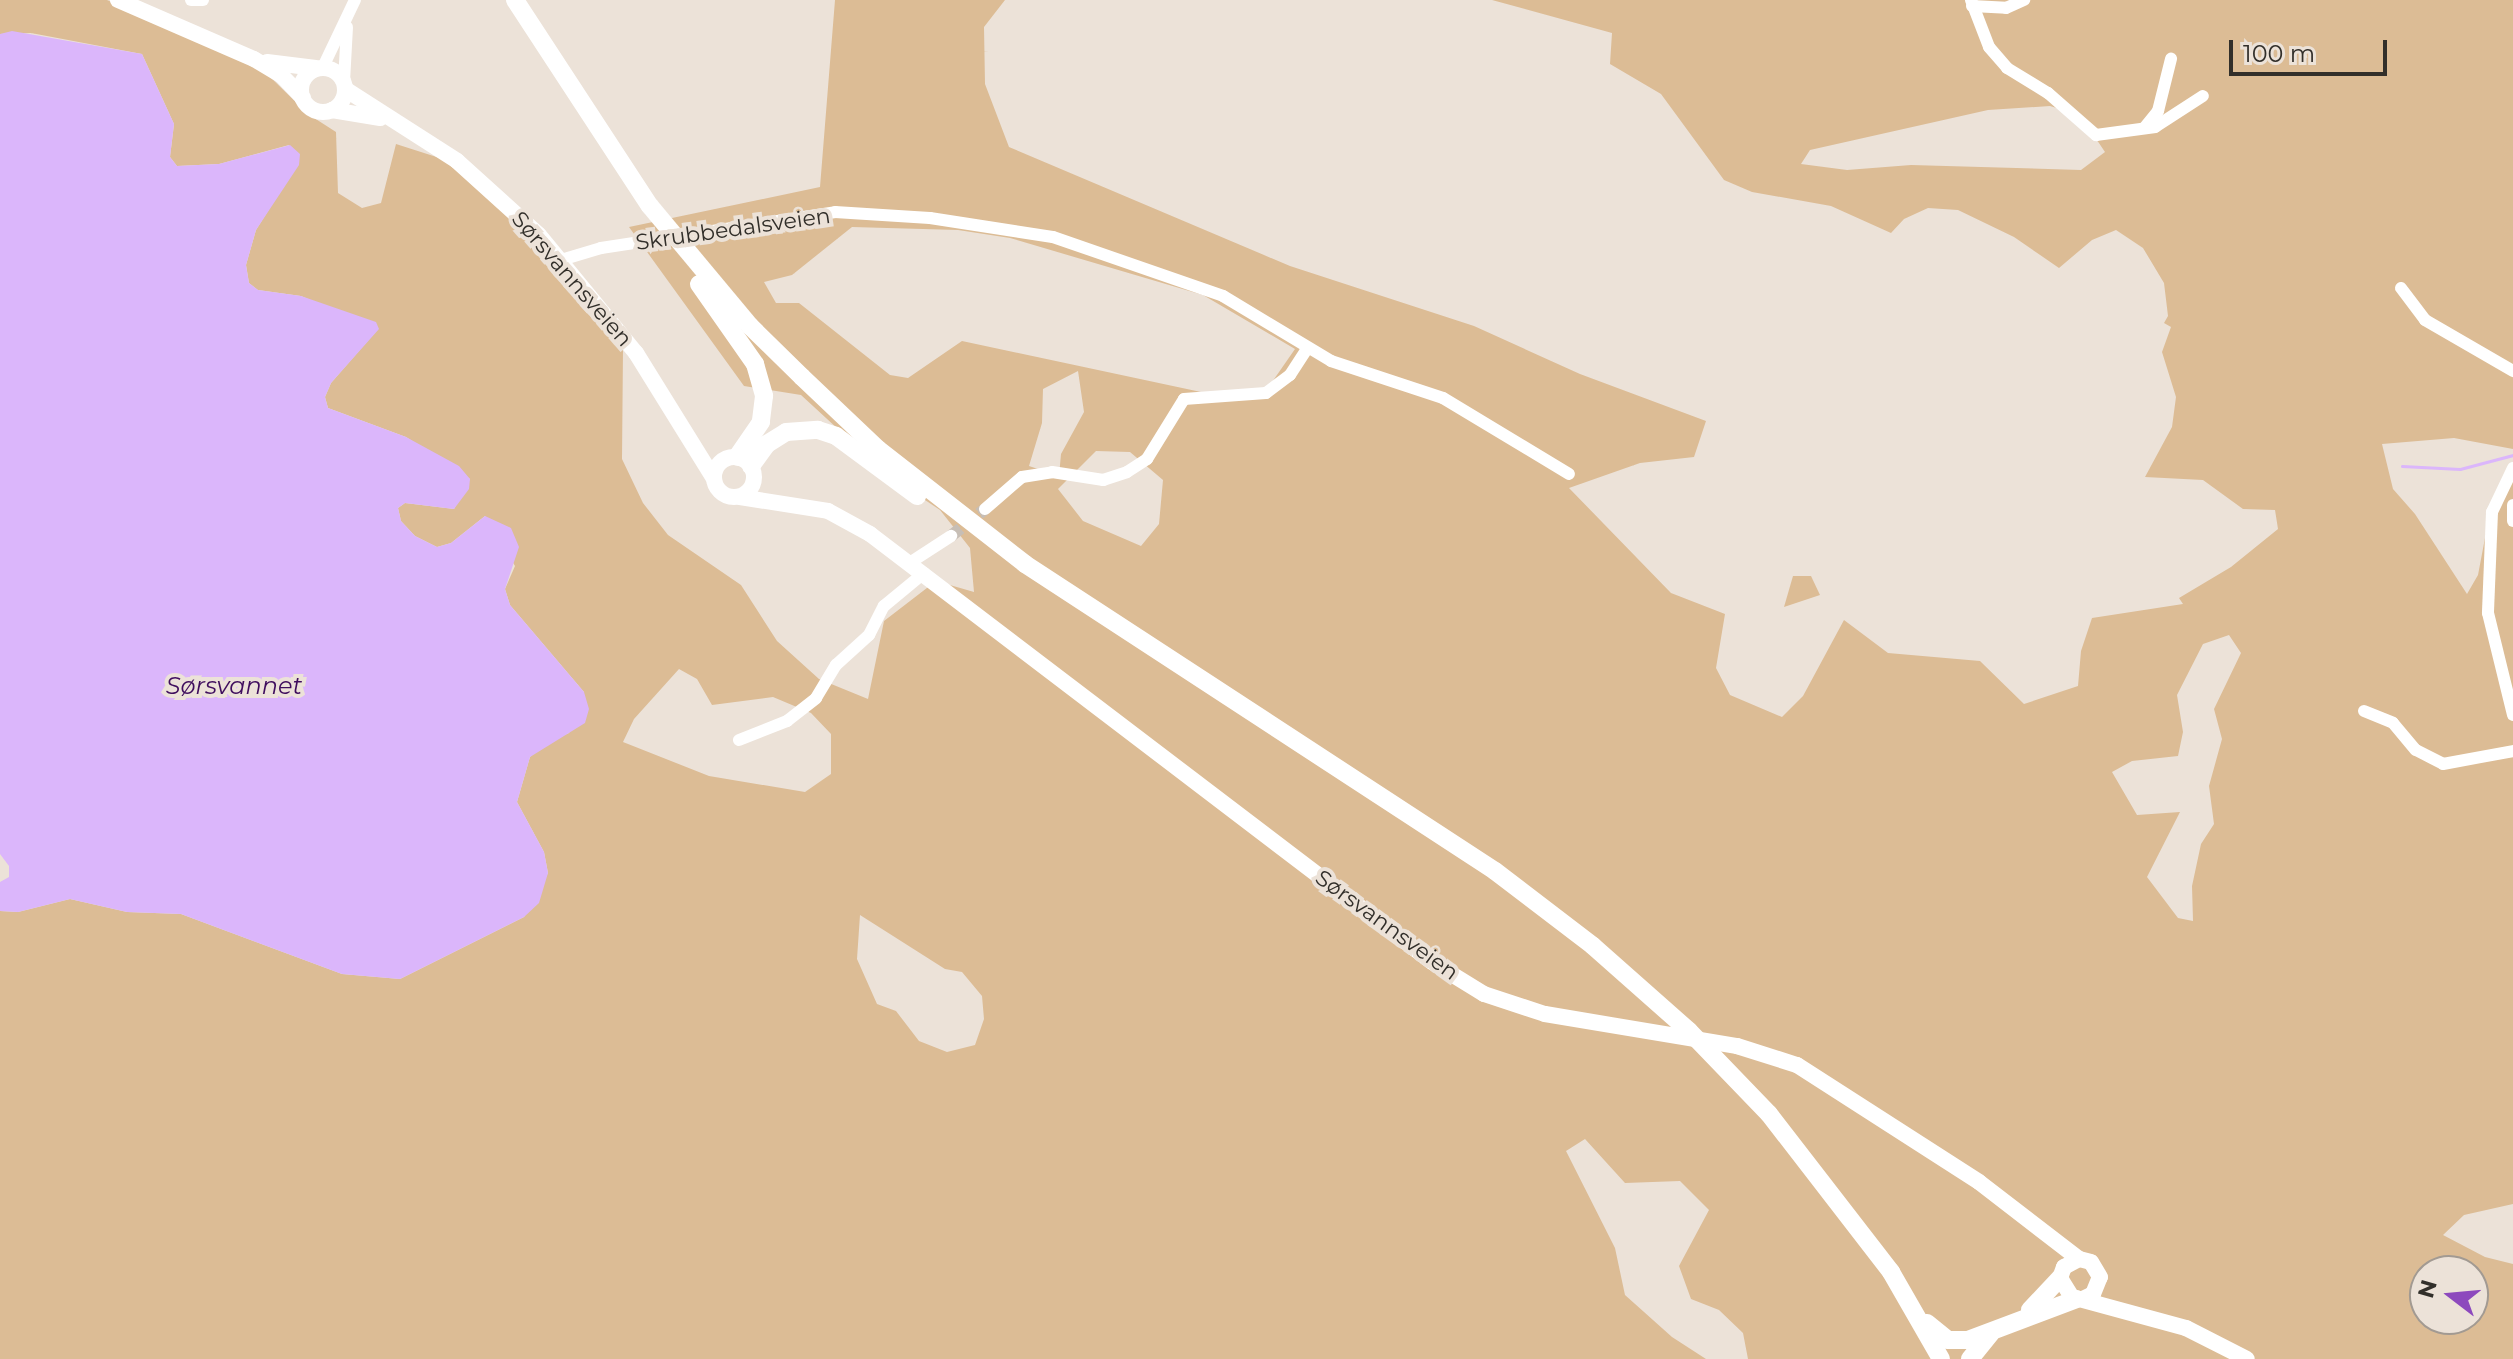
<!DOCTYPE html>
<html>
<head>
<meta charset="utf-8">
<style>
	body { margin:0 }
	#map { position:relative; width:2513px; height:1359px; overflow:hidden; background:#ece2d8; font-family:Montserrat,sans-serif }
	div>[style] { position:absolute }
	[style*='--x'] { left:calc(var(--x)*1px); top:calc(var(--y)*1px); width:calc(var(--w)*1px); rotate:calc(var(--a)*1deg) }
	.green>* { inset:0; background:#dcbc95 }
	.water>* { inset:0; background:#dbb6fb }
	.stream>* { height:3px; margin:-1.5px; padding:0 1.5px; transform-origin:1.5px; border-radius:1.5px; background:#dbb6fb }
	.minor-tunnel>* { height:12px; margin-top:-6px; transform-origin:0; background:repeating-linear-gradient(90deg,#c7beb5 0 12px,transparent 0 18px) }
	.minor>* { height:12px; margin:-6px; padding:0 6px; transform-origin:6px; border-radius:6px; background:#fff }
	.major>* { height:16px; margin:-8px; padding:0 8px; transform-origin:8px; border-radius:8px; background:#fff }
	.major>.ring { margin:-8px; padding:0; box-sizing:content-box; background:none; border:16px solid #fff; border-radius:50% }
	.highway>* { height:18px; margin:-9px; padding:0 9px; transform-origin:9px; border-radius:9px; background:#fff }
	span { translate:-50% -50%; white-space:nowrap; text-align:center; line-height:1.15; -webkit-text-stroke:8px #ece2d8; paint-order:stroke }
	.street-label { font-size:22px; color:#322f2a }
	.water-label { font-size:24px; color:#3f0d5d; font-style:italic }
	.north { position:absolute; left:2409px; top:1255px; width:80px; height:80px; box-sizing:border-box; background:#ece2d8; border:2px solid #a29a92; border-radius:50%; rotate:286deg; font-size:22px; font-weight:700; line-height:32px; text-align:center; color:#322f2a }
	.north::after { content:''; display:block; margin:auto; width:28px; height:36px; background:#8d49bd; clip-path:polygon(50% 0,100% 100%,50% 72%,0 100%) }
	.scale { position:absolute; left:2229px; top:40px; width:158px; height:36px; box-sizing:border-box; border:4px solid #322f2a; border-top:0; padding-left:10px; font-size:24px; line-height:28px; white-space:nowrap; color:#322f2a; -webkit-text-stroke:6px #ece2d8; paint-order:stroke }
</style>
</head>
<body>
<div id="map">
	<div class="green">
		<div style="clip-path:polygon(evenodd,0 0,107px 0,263px 70px,308px 114px,336px 132px,338px 193px,362px 208px,381px 203px,396px 144px,449px 161px,548px 241px,580px 306px,623px 350px,622px 459px,643px 503px,668px 535px,741px 585px,777px 641px,819px 679px,868px 699px,884px 621px,936px 581px,974px 592px,970px 548px,940px 510px,889px 476px,801px 395px,744px 386px,629px 227px,820px 187px,835px 0,1005px 0,984px 27px,985px 84px,1009px 147px,1290px 266px,1474px 326px,1580px 374px,1706px 421px,1694px 457px,1640px 463px,1569px 488px,1671px 593px,1725px 614px,1716px 668px,1730px 695px,1782px 717px,1803px 696px,1844px 620px,1888px 653px,1980px 661px,2024px 704px,2078px 686px,2081px 651px,2092px 618px,2183px 604px,2179px 598px,2231px 567px,2278px 529px,2275px 510px,2243px 509px,2203px 480px,2145px 477px,2172px 427px,2176px 397px,2162px 352px,2171px 327px,2164px 323px,2168px 316px,2164px 283px,2143px 248px,2116px 230px,2092px 240px,2059px 268px,2014px 237px,1958px 210px,1928px 208px,1904px 219px,1891px 233px,1831px 206px,1752px 192px,1724px 180px,1661px 94px,1610px 64px,1612px 33px,1492px 0,2513px 0,2513px 449px,2454px 438px,2382px 444px,2393px 489px,2415px 514px,2467px 594px,2478px 575px,2492px 501px,2513px 480px,2513px 1204px,2464px 1215px,2443px 1235px,2485px 1257px,2513px 1264px,2513px 1359px,1748px 1359px,1743px 1333px,1719px 1310px,1691px 1299px,1679px 1266px,1709px 1210px,1680px 1181px,1625px 1183px,1585px 1139px,1566px 1151px,1615px 1248px,1625px 1295px,1672px 1337px,1706px 1359px,0 1359px,0 911px,18px 912px,70px 899px,127px 912px,181px 914px,342px 974px,400px 979px,524px 917px,548px 873px,544px 852px,517px 802px,530px 757px,541px 745px,569px 733px,584px 692px,510px 605px,505px 589px,515px 566px,485px 516px,451px 543px,437px 547px,415px 536px,401px 521px,398px 508px,405px 503px,454px 509px,470px 479px,406px 437px,328px 408px,325px 397px,331px 383px,378px 329px,301px 296px,258px 290px,249px 283px,246px 265px,256px 230px,276px 198px,289px 145px,219px 164px,177px 166px,170px 157px,174px 124px,142px 54px,31px 33px,0 34px,0 0,2050px 106px,2080px 115px,2105px 152px,2081px 170px,1911px 165px,1847px 170px,1801px 164px,1810px 150px,1988px 110px,2050px 106px,0 0,852px 227px,958px 230px,1010px 238px,1203px 295px,1295px 349px,1268px 388px,1215px 395px,962px 341px,908px 378px,890px 375px,799px 303px,776px 303px,764px 282px,792px 275px,852px 227px,0 0,1078px 371px,1084px 412px,1061px 454px,1059px 476px,1029px 466px,1042px 423px,1043px 389px,1078px 371px,0 0,1096px 451px,1130px 452px,1163px 480px,1159px 524px,1141px 546px,1083px 521px,1058px 489px,1096px 451px,0 0,2229px 635px,2241px 653px,2214px 709px,2222px 739px,2209px 786px,2214px 824px,2201px 844px,2192px 886px,2193px 921px,2178px 918px,2147px 877px,2180px 812px,2137px 815px,2112px 772px,2132px 761px,2178px 756px,2183px 732px,2177px 695px,2203px 644px,2229px 635px,0 0,679px 669px,697px 679px,712px 705px,773px 697px,811px 713px,831px 734px,831px 774px,805px 792px,709px 776px,623px 742px,634px 719px,679px 669px,0 0,860px 915px,945px 969px,962px 972px,982px 996px,984px 1019px,975px 1045px,947px 1052px,919px 1041px,896px 1011px,877px 1004px,857px 959px,860px 915px,0 0,2425px 1271px,2473px 1271px,2473px 1319px,2425px 1319px,2425px 1271px)"></div>
		<div style="clip-path:polygon(1793px 576px,1811px 576px,1820px 595px,1784px 607px)"></div>
	</div>
	<div class="water">
		<div style="clip-path:polygon(12px 31px,142px 54px,174px 124px,170px 157px,177px 166px,219px 164px,290px 145px,300px 154px,299px 165px,256px 230px,246px 265px,249px 283px,258px 290px,301px 296px,376px 322px,379px 329px,331px 383px,325px 397px,328px 408px,406px 437px,459px 466px,470px 479px,469px 489px,454px 509px,405px 503px,398px 508px,401px 521px,415px 536px,437px 547px,451px 543px,485px 516px,511px 528px,519px 547px,505px 589px,510px 605px,584px 692px,589px 709px,585px 723px,530px 757px,517px 802px,544px 852px,548px 873px,539px 903px,524px 917px,400px 979px,342px 974px,181px 914px,127px 912px,70px 899px,18px 912px,0 911px,0 882px,9px 877px,9px 866px,0 854px,0 34px)"></div>
	</div>
	<div class="stream">
		<div style="--x:2402;--y:466;--w:58;--a:3"></div>
		<div style="--x:2460;--y:469;--w:55;--a:-14.8"></div>
	</div>
	<div class="minor-tunnel">
		<div style="--x:951;--y:536;--w:43;--a:-38.5"></div>
	</div>
	<div class="minor">
		<div style="--x:191;--y:0;--w:12;--a:0"></div>
		<div style="--x:1971;--y:0;--w:50;--a:69"></div>
		<div style="--x:1989;--y:47;--w:28;--a:49"></div>
		<div style="--x:2007;--y:68;--w:48;--a:31.4"></div>
		<div style="--x:2048;--y:93;--w:64;--a:41.2"></div>
		<div style="--x:2096;--y:135;--w:60;--a:-7.7"></div>
		<div style="--x:2155;--y:127;--w:57;--a:-32.9"></div>
		<div style="--x:1972;--y:6;--w:34;--a:3"></div>
		<div style="--x:2006;--y:8;--w:20;--a:-24"></div>
		<div style="--x:323;--y:67;--w:74;--a:-64.5"></div>
		<div style="--x:344;--y:82;--w:55;--a:-86.9"></div>
		<div style="--x:2145;--y:127;--w:21;--a:-51"></div>
		<div style="--x:2158;--y:111;--w:54;--a:-76"></div>
		<div style="--x:561;--y:260;--w:42;--a:-16.7"></div>
		<div style="--x:601;--y:248;--w:237;--a:-8.7"></div>
		<div style="--x:835;--y:212;--w:95;--a:3.6"></div>
		<div style="--x:930;--y:218;--w:124;--a:8.8"></div>
		<div style="--x:1053;--y:237;--w:180;--a:19.1"></div>
		<div style="--x:1223;--y:296;--w:126;--a:31"></div>
		<div style="--x:1331;--y:361;--w:118;--a:18.3"></div>
		<div style="--x:1443;--y:398;--w:147;--a:31.1"></div>
		<div style="--x:2401;--y:288;--w:40;--a:53"></div>
		<div style="--x:2425;--y:320;--w:102;--a:30.1"></div>
		<div style="--x:2513;--y:468;--w:49;--a:115.5"></div>
		<div style="--x:2492;--y:512;--w:101;--a:92.3"></div>
		<div style="--x:2488;--y:613;--w:105;--a:76.2"></div>
		<div style="--x:2513;--y:505;--w:16;--a:90"></div>
		<div style="--x:985;--y:509;--w:49;--a:-40.9"></div>
		<div style="--x:1022;--y:477;--w:30;--a:-9"></div>
		<div style="--x:1052;--y:472;--w:52;--a:8.9"></div>
		<div style="--x:1103;--y:480;--w:25;--a:-18"></div>
		<div style="--x:1127;--y:472;--w:24;--a:-33"></div>
		<div style="--x:1147;--y:459;--w:70;--a:-58.3"></div>
		<div style="--x:1184;--y:399;--w:82;--a:-4.2"></div>
		<div style="--x:1266;--y:393;--w:30;--a:-37"></div>
		<div style="--x:1290;--y:375;--w:31;--a:-57"></div>
		<div style="--x:911;--y:562;--w:48;--a:-33"></div>
		<div style="--x:2364;--y:711;--w:31;--a:22"></div>
		<div style="--x:2393;--y:723;--w:35;--a:50"></div>
		<div style="--x:2416;--y:750;--w:30;--a:27"></div>
		<div style="--x:2443;--y:764;--w:71;--a:-10.5"></div>
		<div style="--x:739;--y:740;--w:52;--a:-21.6"></div>
		<div style="--x:787;--y:721;--w:37;--a:-38"></div>
		<div style="--x:816;--y:698;--w:39;--a:-59"></div>
		<div style="--x:836;--y:665;--w:45;--a:-42.3"></div>
		<div style="--x:869;--y:635;--w:33;--a:-63"></div>
		<div style="--x:884;--y:606;--w:52;--a:-39.5"></div>
	</div>
	<div class="major">
		<div style="--x:118;--y:0;--w:148;--a:23.5"></div>
		<div style="--x:254;--y:59;--w:33;--a:31"></div>
		<div style="--x:282;--y:76;--w:30;--a:46"></div>
		<div style="--x:267;--y:62;--w:49;--a:7"></div>
		<div class="ring" style="left:301px;top:68px;width:28px;height:28px"></div>
		<div style="--x:345;--y:89;--w:133;--a:32.7"></div>
		<div style="--x:457;--y:161;--w:110;--a:42.1"></div>
		<div style="--x:539;--y:235;--w:153;--a:50.6"></div>
		<div style="--x:636;--y:353;--w:146;--a:58.2"></div>
		<div style="--x:332;--y:110;--w:49;--a:9.5"></div>
		<div class="ring" style="left:714px;top:457px;width:24px;height:24px"></div>
		<div style="--x:740;--y:497;--w:89;--a:9"></div>
		<div style="--x:828;--y:511;--w:48;--a:28.7"></div>
		<div style="--x:870;--y:534;--w:706;--a:37.29"></div>
		<div style="--x:1432;--y:962;--w:61;--a:31.6"></div>
		<div style="--x:1484;--y:994;--w:64;--a:18.2"></div>
		<div style="--x:1545;--y:1014;--w:195;--a:9.5"></div>
		<div style="--x:1737;--y:1046;--w:63;--a:17.6"></div>
		<div style="--x:1797;--y:1065;--w:216;--a:32.7"></div>
		<div style="--x:1979;--y:1182;--w:126;--a:37.6"></div>
		<div style="--x:2083;--y:1299;--w:11;--a:-27"></div>
		<div style="--x:2093;--y:1294;--w:18;--a:-68"></div>
		<div style="--x:2100;--y:1277;--w:17;--a:-121"></div>
		<div style="--x:2091;--y:1262;--w:12;--a:-166"></div>
		<div style="--x:2079;--y:1259;--w:17;--a:152"></div>
		<div style="--x:2064;--y:1267;--w:12;--a:110"></div>
		<div style="--x:2060;--y:1278;--w:22;--a:58"></div>
		<div style="--x:2072;--y:1297;--w:118;--a:15.2"></div>
		<div style="--x:2186;--y:1328;--w:68;--a:26.9"></div>
	</div>
	<div class="highway">
		<div style="--x:515;--y:0;--w:246;--a:56.8"></div>
		<div style="--x:650;--y:206;--w:156;--a:50.2"></div>
		<div style="--x:750;--y:326;--w:73;--a:44.4"></div>
		<div style="--x:802;--y:377;--w:105;--a:43.5"></div>
		<div style="--x:878;--y:449;--w:187;--a:38"></div>
		<div style="--x:1025;--y:564;--w:561;--a:33.15"></div>
		<div style="--x:1495;--y:871;--w:123;--a:37.4"></div>
		<div style="--x:1593;--y:946;--w:128;--a:41.5"></div>
		<div style="--x:1689;--y:1031;--w:115;--a:46.1"></div>
		<div style="--x:1769;--y:1114;--w:200;--a:52.3"></div>
		<div style="--x:1891;--y:1272;--w:100;--a:60.1"></div>
		<div style="--x:699;--y:284;--w:98;--a:55"></div>
		<div style="--x:755;--y:364;--w:33;--a:74"></div>
		<div style="--x:764;--y:396;--w:26;--a:97"></div>
		<div style="--x:761;--y:422;--w:42;--a:124.4"></div>
		<div style="--x:751;--y:466;--w:27;--a:-54"></div>
		<div style="--x:767;--y:444;--w:22;--a:-32"></div>
		<div style="--x:786;--y:432;--w:32;--a:-4"></div>
		<div style="--x:818;--y:430;--w:19;--a:18"></div>
		<div style="--x:836;--y:436;--w:101;--a:36.5"></div>
		<div style="--x:2030;--y:1310;--w:44;--a:-46.8"></div>
		<div style="--x:1927;--y:1323;--w:27;--a:39"></div>
		<div style="--x:1948;--y:1340;--w:20;--a:0"></div>
		<div style="--x:1968;--y:1340;--w:116;--a:-20.6"></div>
		<div style="--x:1970;--y:1359;--w:33;--a:-51"></div>
	</div>
	<div class="street-label">
		<span style="left:733px;top:229px;rotate:-8deg">Skrubbedalsveien</span>
		<span style="left:572px;top:279px;rotate:49deg">Sørsvannsveien</span>
		<span style="left:1387px;top:925px;rotate:36deg">Sørsvannsveien</span>
	</div>
	<div class="water-label">
		<span style="left:234px;top:686px">Sørsvannet</span>
	</div>
	<div class="north">N</div>
	<div class="scale">100 m</div>
</div>
</body>
</html>
